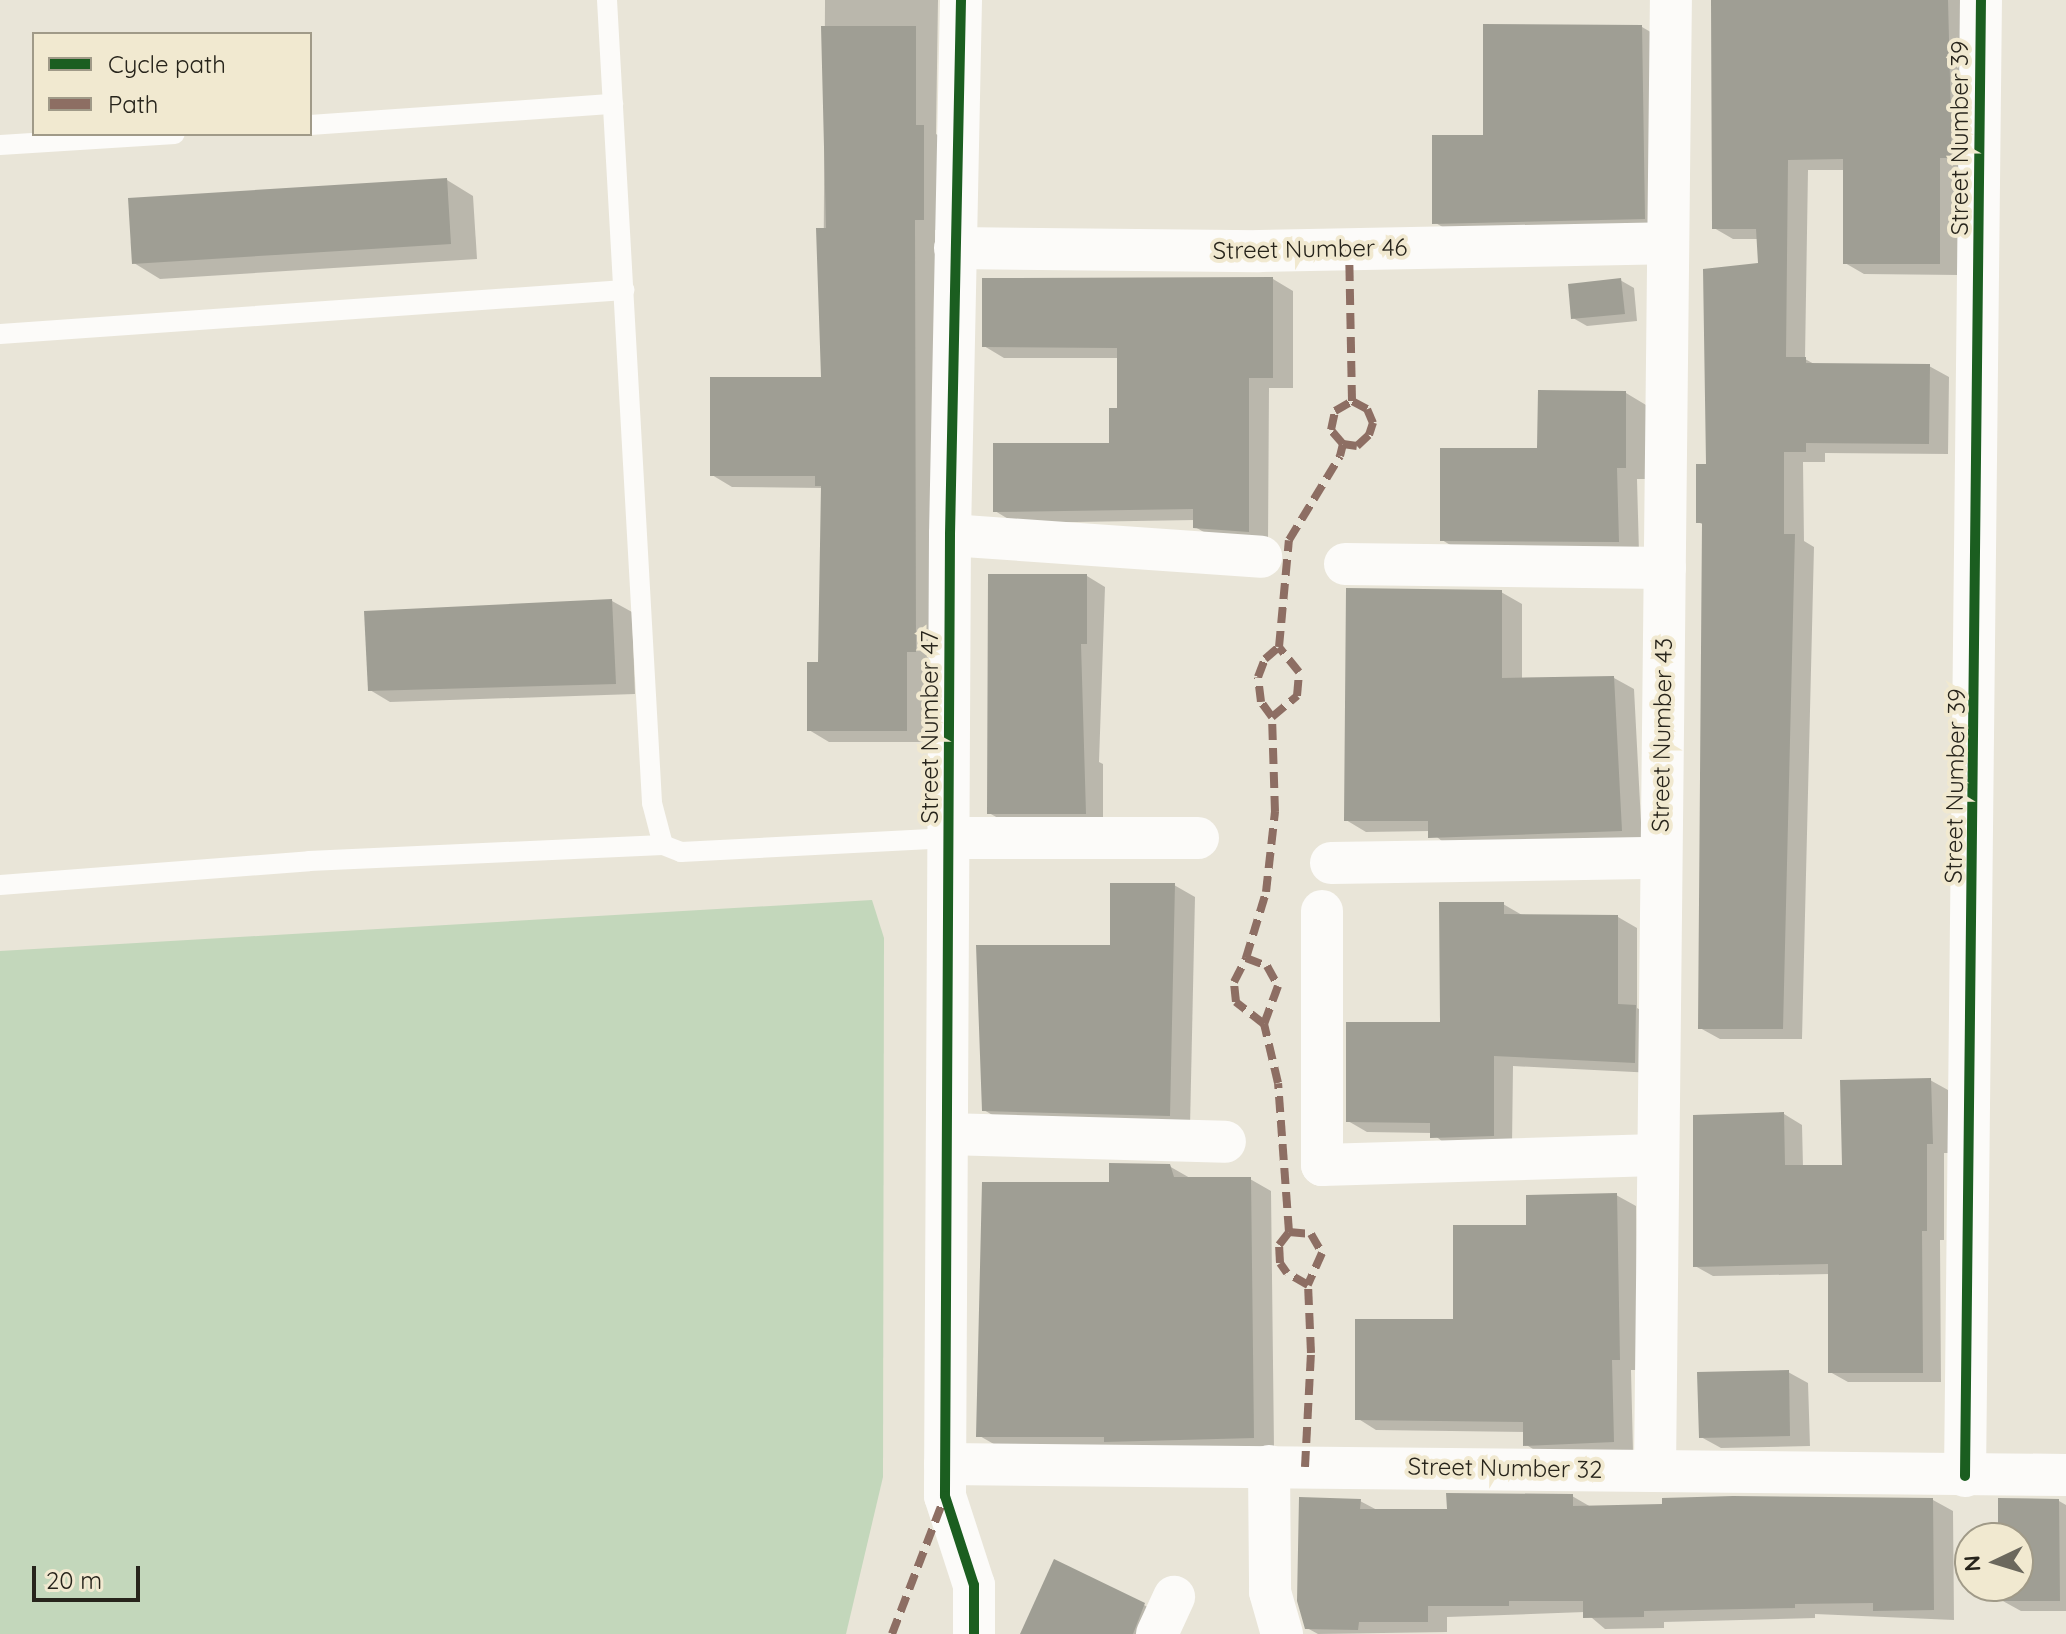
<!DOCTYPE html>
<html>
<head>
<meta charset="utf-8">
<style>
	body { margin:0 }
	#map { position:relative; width:2066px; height:1634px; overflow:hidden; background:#e9e5d8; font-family:Quicksand,sans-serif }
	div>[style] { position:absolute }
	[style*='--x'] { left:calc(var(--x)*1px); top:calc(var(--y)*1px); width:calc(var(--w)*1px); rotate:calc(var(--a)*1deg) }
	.water>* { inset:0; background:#c3d7bb }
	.shadow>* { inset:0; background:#0003 }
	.building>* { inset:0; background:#9f9e94 }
	.lane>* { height:20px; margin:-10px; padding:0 10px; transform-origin:10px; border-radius:10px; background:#fcfbf9 }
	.street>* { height:42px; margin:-21px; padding:0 21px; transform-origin:21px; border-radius:21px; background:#fcfbf9 }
	.quiet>* { height:8px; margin-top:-4px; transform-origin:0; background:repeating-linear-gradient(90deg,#8d6e63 0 16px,transparent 0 24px) }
	.cycleway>* { height:10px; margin:-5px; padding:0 5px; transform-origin:5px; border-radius:5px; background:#1b5e20 }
	span { translate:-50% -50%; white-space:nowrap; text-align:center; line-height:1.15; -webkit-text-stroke:8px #f1e9d0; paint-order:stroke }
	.street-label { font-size:24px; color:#27241b }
	.legend { position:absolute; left:32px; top:32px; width:280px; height:104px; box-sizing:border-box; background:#f1e9d0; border:2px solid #a09a88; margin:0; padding:10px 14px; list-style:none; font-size:24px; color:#27241b }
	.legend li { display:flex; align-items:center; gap:16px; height:40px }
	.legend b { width:40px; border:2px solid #a09a88 }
	.north { position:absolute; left:1954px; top:1522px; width:80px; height:80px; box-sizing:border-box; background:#f1e9d0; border:2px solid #a09a88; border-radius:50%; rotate:266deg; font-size:22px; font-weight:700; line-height:32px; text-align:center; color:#27241b }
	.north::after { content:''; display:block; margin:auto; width:28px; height:36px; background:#6b685d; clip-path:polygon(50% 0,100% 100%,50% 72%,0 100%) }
	.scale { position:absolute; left:32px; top:1566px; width:108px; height:36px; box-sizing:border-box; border:4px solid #27241b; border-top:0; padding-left:10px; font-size:24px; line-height:28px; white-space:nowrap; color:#27241b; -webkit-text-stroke:6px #f1e9d0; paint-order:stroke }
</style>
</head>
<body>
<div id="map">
	<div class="water">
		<div style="clip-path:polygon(872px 900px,884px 938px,883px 1477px,846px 1634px,0 1634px,0 951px)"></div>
	</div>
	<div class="shadow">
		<div style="clip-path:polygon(825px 0,938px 0,936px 134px,944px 139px,944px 230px,935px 230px,936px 663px,926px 663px,926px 742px,829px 742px,809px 730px,820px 664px,823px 488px,732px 487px,712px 475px,823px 379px)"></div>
		<div style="clip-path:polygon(1713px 0,1967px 0,1959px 275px,1864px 274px,1845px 263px,1845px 170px,1808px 170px,1805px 359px,1816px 365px,1929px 366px,1949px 377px,1948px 454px,1825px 453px,1825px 462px,1803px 462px,1804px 541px,1814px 547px,1802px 1039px,1720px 1039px,1700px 1028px,1704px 525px,1698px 522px,1760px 265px,1759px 239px,1733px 239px,1714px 228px)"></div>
		<div style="clip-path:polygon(1642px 27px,1666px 41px,1668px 232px,1458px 236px,1434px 222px,1485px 137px)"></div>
		<div style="clip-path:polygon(447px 180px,473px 196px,477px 259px,160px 279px,134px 263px)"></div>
		<div style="clip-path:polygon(1273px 279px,1293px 291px,1293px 388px,1269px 388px,1268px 542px,1216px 539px,1195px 527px,1195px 520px,1015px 523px,995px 511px,1111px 445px,1119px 410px,1119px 358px,1004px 358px,984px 346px)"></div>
		<div style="clip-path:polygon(1620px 280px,1634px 288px,1637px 321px,1587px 326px,1573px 318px)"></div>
		<div style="clip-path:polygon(1626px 393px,1646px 405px,1646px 479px,1637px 479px,1639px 553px,1462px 552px,1442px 540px,1539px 450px)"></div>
		<div style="clip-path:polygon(1087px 576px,1105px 587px,1099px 762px,1103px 764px,1103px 823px,1007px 823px,989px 813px)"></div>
		<div style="clip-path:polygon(1501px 592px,1522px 604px,1522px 680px,1614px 678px,1634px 689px,1642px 841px,1450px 848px,1430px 831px,1366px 832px,1346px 820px)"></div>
		<div style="clip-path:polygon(612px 601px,632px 612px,635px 694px,390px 702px,370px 690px)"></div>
		<div style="clip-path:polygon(1174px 885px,1195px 897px,1190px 1127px,1004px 1122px,984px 1110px,1112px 947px)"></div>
		<div style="clip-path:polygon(1503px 904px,1522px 915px,1618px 917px,1637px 928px,1637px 1008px,1654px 1018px,1654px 1073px,1513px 1066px,1512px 1146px,1450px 1148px,1432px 1133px,1367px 1132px,1348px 1121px,1442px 1024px)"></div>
		<div style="clip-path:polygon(1930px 1080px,1948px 1090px,1950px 1153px,1944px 1153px,1944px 1240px,1940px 1240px,1941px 1382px,1848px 1382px,1830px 1372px,1830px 1274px,1713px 1276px,1695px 1266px,1784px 1114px,1802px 1125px,1803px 1167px,1844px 1167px)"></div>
		<div style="clip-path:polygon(1169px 1166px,1190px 1178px,1250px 1179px,1271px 1191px,1274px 1448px,999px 1447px,978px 1435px,1111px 1184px)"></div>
		<div style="clip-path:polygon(1616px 1195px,1636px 1206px,1638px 1370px,1631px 1370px,1633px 1452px,1544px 1456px,1525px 1444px,1525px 1432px,1376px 1430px,1357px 1418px,1455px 1321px,1528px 1227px)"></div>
		<div style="clip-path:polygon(1788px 1372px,1808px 1383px,1810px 1446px,1721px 1448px,1701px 1437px)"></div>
		<div style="clip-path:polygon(1572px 1496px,1591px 1507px,1933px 1500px,1953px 1511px,1954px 1620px,1815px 1614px,1815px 1618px,1664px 1622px,1664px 1628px,1605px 1629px,1585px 1612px,1447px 1617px,1447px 1632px,1318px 1634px,1307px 1628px,1360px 1501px,1379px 1511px,1449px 1511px)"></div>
		<div style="clip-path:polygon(2059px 1501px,2066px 1505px,2066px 1611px,2021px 1611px,2001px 1600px,2001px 1586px,2018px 1586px,2018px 1538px,2000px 1538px)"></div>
		<div style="clip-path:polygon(1144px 1605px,1164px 1617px,1156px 1634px,1023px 1634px)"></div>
	</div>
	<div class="building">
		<div style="clip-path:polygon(1711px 0,1948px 0,1952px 158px,1940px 158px,1940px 264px,1843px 264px,1843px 159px,1788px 160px,1786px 357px,1806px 357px,1806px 363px,1930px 364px,1929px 444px,1806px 443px,1806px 452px,1784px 452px,1784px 534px,1795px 534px,1783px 1029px,1698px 1029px,1702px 523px,1696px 523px,1696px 464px,1706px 464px,1703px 269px,1758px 263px,1756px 229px,1712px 229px)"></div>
		<div style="clip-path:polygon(1483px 24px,1642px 25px,1645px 219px,1432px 224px,1432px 135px,1483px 135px)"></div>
		<div style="clip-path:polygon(821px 26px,916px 26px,916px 125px,924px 125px,924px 220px,915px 220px,916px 652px,907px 652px,907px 731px,807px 731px,807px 662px,818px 662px,821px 486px,815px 486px,815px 476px,710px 476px,710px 377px,821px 377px,816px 228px,826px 228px)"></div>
		<div style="clip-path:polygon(447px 178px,451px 244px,132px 264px,128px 198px)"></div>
		<div style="clip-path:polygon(1273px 277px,1273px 378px,1249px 378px,1249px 532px,1193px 528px,1193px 509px,993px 512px,993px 443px,1109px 443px,1109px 408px,1117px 408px,1117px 348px,982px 347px,982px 278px)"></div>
		<div style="clip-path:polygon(1621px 278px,1625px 314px,1571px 319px,1568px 284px)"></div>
		<div style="clip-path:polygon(1538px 390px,1626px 391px,1626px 468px,1617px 468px,1619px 542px,1440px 541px,1440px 448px,1537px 448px)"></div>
		<div style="clip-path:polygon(988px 574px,1087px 574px,1087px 644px,1081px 644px,1086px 814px,987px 814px)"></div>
		<div style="clip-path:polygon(1346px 588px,1502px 590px,1502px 678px,1614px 676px,1622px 831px,1428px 838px,1428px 821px,1344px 821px)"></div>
		<div style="clip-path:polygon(612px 599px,616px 684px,368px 691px,364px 611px)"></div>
		<div style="clip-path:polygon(1110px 883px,1175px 883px,1170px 1116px,982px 1111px,976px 945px,1110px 945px)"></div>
		<div style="clip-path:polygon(1439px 902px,1504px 902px,1504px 914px,1618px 915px,1618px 1004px,1636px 1005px,1635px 1063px,1494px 1056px,1494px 1136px,1430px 1138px,1430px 1123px,1346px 1122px,1346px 1022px,1440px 1022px)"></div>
		<div style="clip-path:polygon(1931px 1078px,1933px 1144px,1927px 1144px,1927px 1231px,1922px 1231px,1923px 1373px,1828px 1373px,1828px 1264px,1693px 1267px,1693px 1115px,1784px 1112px,1785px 1165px,1842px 1165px,1840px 1080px)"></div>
		<div style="clip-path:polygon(1109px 1163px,1170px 1164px,1174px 1177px,1251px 1177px,1254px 1438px,1104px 1442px,1104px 1437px,976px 1437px,982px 1182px,1109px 1182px)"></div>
		<div style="clip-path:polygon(1617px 1193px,1620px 1360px,1612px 1360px,1614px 1442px,1523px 1446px,1523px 1422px,1355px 1420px,1355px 1319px,1453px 1319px,1453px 1225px,1526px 1225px,1526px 1195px)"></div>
		<div style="clip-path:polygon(1789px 1370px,1790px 1436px,1699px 1438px,1697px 1372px)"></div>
		<div style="clip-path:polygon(1446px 1493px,1573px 1494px,1573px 1506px,1662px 1504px,1662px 1498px,1733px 1496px,1933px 1498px,1934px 1610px,1873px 1611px,1873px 1603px,1795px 1604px,1795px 1608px,1644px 1611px,1644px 1617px,1583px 1618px,1583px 1601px,1509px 1601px,1509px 1606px,1428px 1606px,1428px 1622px,1359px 1622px,1358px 1630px,1305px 1629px,1297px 1601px,1299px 1497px,1361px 1499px,1360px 1509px,1447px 1509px)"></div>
		<div style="clip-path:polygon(1998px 1498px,2059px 1499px,2060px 1601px,1999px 1601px,1999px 1586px,2018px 1586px,2018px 1538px,1998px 1538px)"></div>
		<div style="clip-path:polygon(1054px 1559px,1145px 1603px,1133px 1634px,1020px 1634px)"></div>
	</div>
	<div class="lane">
		<div style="--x:607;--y:0;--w:804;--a:86.79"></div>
		<div style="--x:652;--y:803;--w:43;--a:75.3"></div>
		<div style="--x:663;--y:845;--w:19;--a:21"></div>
		<div style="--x:681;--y:852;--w:269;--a:-3"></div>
		<div style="--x:310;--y:125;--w:304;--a:-4"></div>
		<div style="--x:0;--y:145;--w:175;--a:-3.6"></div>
		<div style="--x:0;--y:334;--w:626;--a:-4.03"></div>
		<div style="--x:0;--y:885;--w:310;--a:-4.4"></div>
		<div style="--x:309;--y:861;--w:354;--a:-2.6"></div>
	</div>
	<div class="street">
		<div style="--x:961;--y:0;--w:535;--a:91.18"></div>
		<div style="--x:950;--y:535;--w:961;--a:90.3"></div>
		<div style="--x:945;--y:1496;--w:94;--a:72"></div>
		<div style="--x:974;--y:1585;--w:49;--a:90"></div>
		<div style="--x:955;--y:248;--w:304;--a:0.6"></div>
		<div style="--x:1259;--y:251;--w:406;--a:-1.1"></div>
		<div style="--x:950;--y:535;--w:312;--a:4"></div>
		<div style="--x:1345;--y:564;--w:320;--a:0.7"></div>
		<div style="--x:950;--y:838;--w:248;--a:0"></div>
		<div style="--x:1331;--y:863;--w:329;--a:-0.9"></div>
		<div style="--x:1322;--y:911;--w:254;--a:90"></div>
		<div style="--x:1322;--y:1165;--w:334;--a:-1.7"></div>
		<div style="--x:947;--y:1134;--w:278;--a:1.6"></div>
		<div style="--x:945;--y:1464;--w:1121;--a:0.56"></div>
		<div style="--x:1269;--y:1466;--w:126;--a:89.5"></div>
		<div style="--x:1270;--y:1592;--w:44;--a:74.1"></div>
		<div style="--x:1655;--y:1470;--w:1470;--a:-89.38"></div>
		<div style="--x:1965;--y:1476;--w:1476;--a:-89.38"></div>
		<div style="--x:1157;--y:1634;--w:41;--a:-65.3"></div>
	</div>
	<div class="quiet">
		<div style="--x:1343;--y:444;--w:14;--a:8"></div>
		<div style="--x:1357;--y:446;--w:16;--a:-43"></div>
		<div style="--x:1369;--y:435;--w:13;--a:-72"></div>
		<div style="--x:1373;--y:423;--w:15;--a:-113"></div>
		<div style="--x:1367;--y:409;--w:17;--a:-152"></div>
		<div style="--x:1272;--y:717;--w:33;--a:-40"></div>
		<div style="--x:1297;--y:696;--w:24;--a:-85"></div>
		<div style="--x:1299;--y:672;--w:32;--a:-129"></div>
		<div style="--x:1246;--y:958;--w:22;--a:21"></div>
		<div style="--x:1267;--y:966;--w:23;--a:61"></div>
		<div style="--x:1278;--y:986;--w:40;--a:110.2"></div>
		<div style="--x:1289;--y:1232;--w:22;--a:5"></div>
		<div style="--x:1311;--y:1234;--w:22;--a:60"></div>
		<div style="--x:1322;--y:1253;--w:35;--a:114"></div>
		<div style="--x:1305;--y:1467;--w:114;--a:-87"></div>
		<div style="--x:1311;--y:1353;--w:68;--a:-92.5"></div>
		<div style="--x:1308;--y:1285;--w:24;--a:-150"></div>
		<div style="--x:1287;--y:1273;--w:12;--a:-125"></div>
		<div style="--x:1280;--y:1263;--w:18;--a:-93"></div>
		<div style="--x:1279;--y:1245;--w:16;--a:-52"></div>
		<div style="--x:1289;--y:1232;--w:149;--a:-94.2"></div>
		<div style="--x:1278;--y:1083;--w:61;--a:-103.3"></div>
		<div style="--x:1264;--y:1024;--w:36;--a:-142"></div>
		<div style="--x:1236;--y:1002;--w:20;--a:-96"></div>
		<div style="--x:1234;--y:982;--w:27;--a:-63"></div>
		<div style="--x:1246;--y:958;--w:69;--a:-73.1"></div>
		<div style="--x:1266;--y:892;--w:81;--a:-83.6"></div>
		<div style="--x:1275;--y:812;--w:95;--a:-91.8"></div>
		<div style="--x:1272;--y:717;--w:19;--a:-126"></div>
		<div style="--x:1261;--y:702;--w:25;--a:-97"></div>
		<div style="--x:1258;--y:677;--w:19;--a:-69"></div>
		<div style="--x:1265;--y:659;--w:18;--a:-41"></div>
		<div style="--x:1279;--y:647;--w:107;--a:-84.7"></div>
		<div style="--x:1289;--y:540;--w:98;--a:-58.7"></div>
		<div style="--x:1340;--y:456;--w:12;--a:-76"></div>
		<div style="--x:1343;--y:444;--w:18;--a:-131"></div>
		<div style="--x:1331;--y:430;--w:19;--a:-78"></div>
		<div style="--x:1335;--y:411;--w:20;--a:-30"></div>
		<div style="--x:1352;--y:401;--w:152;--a:-91.1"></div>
		<div style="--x:892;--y:1634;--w:148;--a:-69"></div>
	</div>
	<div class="cycleway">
		<div style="--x:961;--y:0;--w:535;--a:91.18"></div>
		<div style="--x:950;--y:535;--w:961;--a:90.3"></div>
		<div style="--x:945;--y:1496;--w:94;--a:72"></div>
		<div style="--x:974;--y:1585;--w:49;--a:90"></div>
		<div style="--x:1965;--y:1476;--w:1476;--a:-89.38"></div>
	</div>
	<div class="street-label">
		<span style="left:1960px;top:138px;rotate:-90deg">Street Number 39</span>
		<span style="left:1310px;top:249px;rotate:-1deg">Street Number 46</span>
		<span style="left:930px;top:727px;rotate:-90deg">Street Number 47</span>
		<span style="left:1662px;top:735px;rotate:-89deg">Street Number 43</span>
		<span style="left:1955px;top:786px;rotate:-89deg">Street Number 39</span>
		<span style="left:1505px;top:1468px;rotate:1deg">Street Number 32</span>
	</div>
	<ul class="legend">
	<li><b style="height:10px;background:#1b5e20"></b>Cycle path</li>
	<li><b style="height:10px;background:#8d6e63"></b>Path</li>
	</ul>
	<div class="north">N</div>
	<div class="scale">20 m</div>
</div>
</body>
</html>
